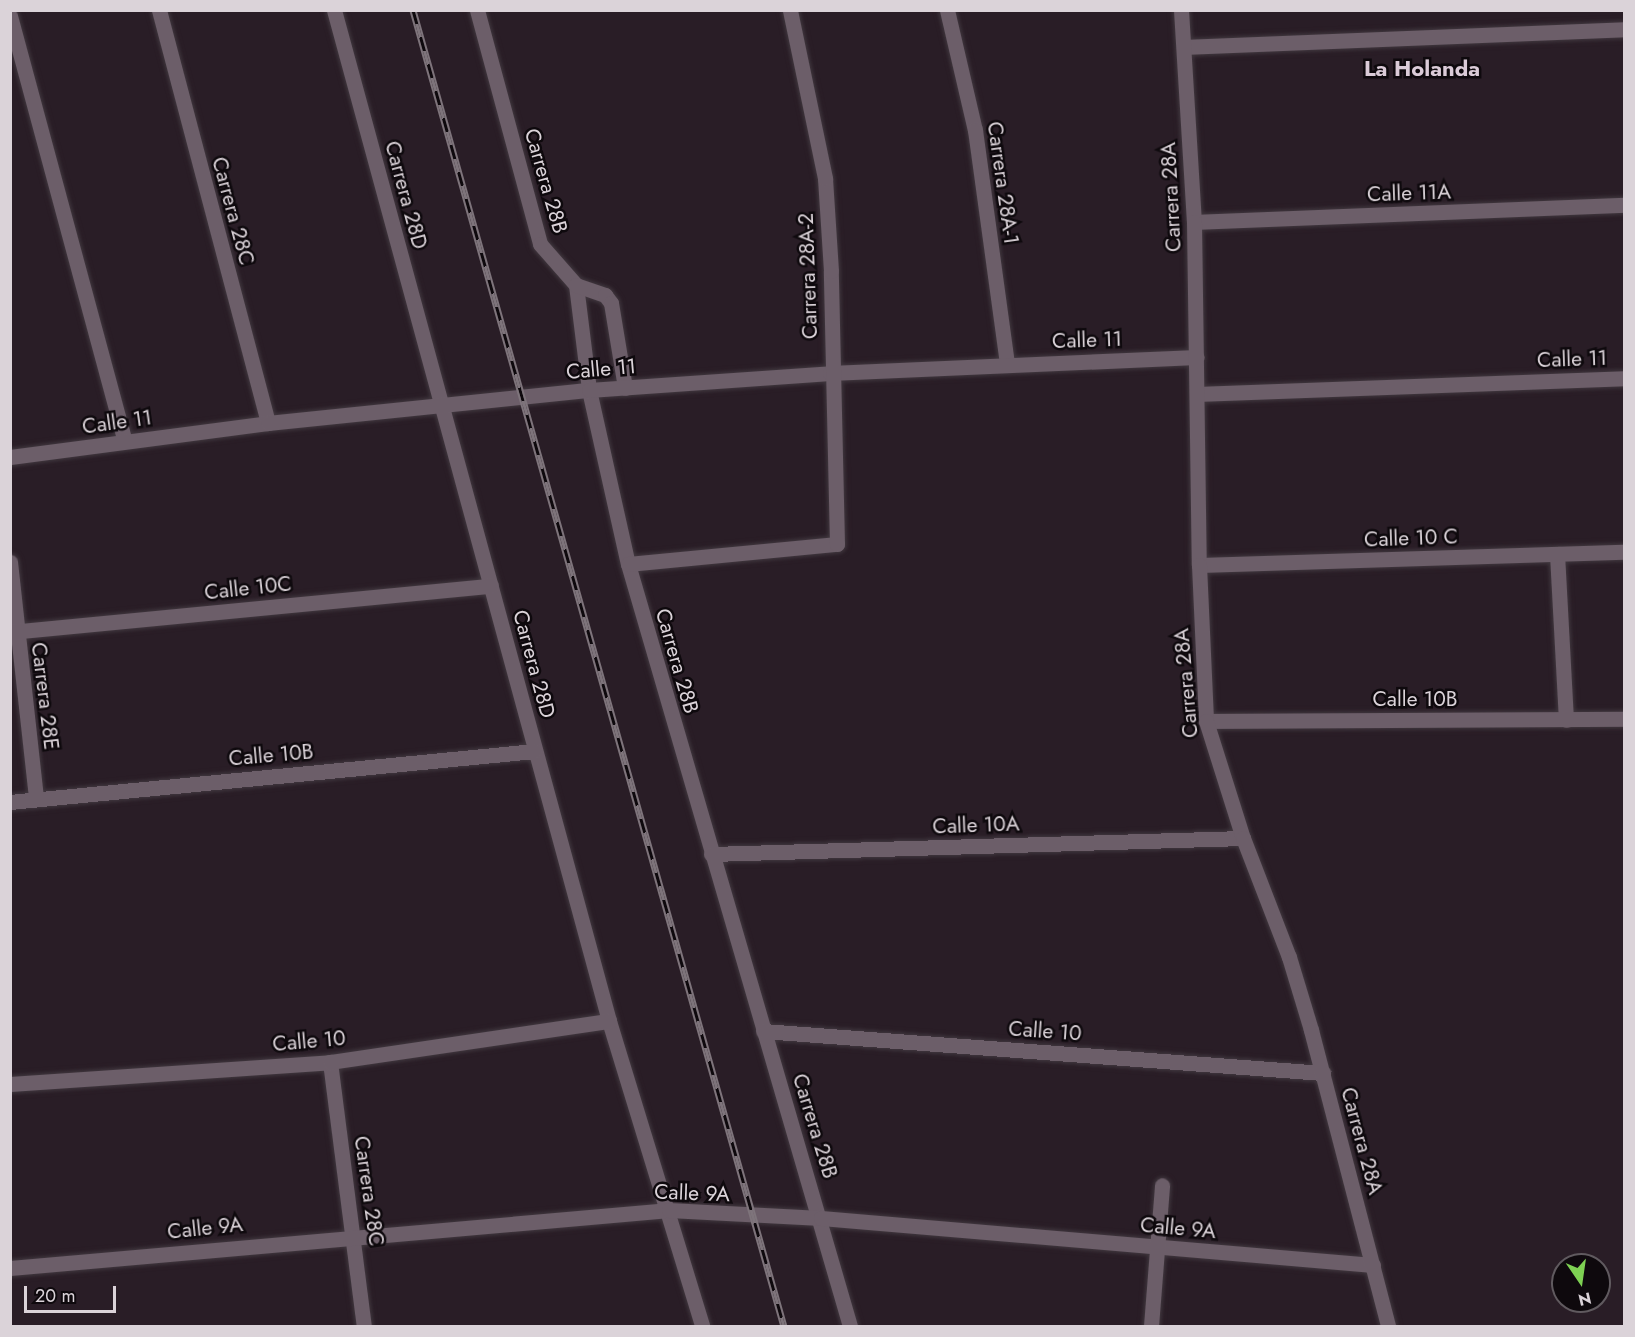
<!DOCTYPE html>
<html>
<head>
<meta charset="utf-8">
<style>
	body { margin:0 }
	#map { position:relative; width:1635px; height:1337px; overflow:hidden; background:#291d26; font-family:Jost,sans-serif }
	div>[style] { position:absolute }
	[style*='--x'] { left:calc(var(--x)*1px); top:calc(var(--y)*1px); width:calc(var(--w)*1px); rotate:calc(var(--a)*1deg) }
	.roads { filter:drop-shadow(0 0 2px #41383f) drop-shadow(0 0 2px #41383f) }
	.minor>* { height:15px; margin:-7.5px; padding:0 7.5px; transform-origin:7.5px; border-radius:7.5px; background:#6c5e69 }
	.tertiary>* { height:15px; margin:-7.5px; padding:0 7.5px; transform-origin:7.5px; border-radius:7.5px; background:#6c5e69 }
	.rail>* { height:7px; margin-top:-3.5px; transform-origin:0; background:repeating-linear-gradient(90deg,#0e090d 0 14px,#7e747b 0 28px); box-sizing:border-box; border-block:2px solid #7e747b }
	span { translate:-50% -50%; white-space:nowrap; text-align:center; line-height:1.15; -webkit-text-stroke:5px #0e090d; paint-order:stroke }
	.street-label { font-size:21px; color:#dbd3d9 }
	.neighbourhood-label { font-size:22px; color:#dbcbd8; font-weight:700 }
	.frame { position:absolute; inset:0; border:12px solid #dbd3d9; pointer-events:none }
	.north { position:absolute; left:1551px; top:1253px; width:60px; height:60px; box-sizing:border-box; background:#0e090d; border:2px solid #605a5f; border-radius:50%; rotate:167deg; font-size:16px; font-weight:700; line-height:24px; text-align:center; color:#dbd3d9 }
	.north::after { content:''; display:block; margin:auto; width:21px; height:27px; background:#7ed153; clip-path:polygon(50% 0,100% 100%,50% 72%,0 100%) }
	.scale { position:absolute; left:24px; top:1286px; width:92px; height:27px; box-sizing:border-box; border:3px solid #dbd3d9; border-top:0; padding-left:8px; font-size:18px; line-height:21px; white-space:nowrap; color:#dbd3d9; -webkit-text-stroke:4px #0e090d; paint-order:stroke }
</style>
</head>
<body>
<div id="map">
	<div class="roads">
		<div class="minor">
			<div style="--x:159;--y:10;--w:427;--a:75.2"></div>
			<div style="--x:334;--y:10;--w:1048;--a:74.78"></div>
			<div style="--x:609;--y:1021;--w:319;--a:73"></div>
			<div style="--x:477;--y:10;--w:242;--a:74.9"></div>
			<div style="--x:540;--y:244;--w:55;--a:48.7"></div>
			<div style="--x:576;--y:285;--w:106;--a:82.9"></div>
			<div style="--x:589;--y:390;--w:178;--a:77.4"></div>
			<div style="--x:628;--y:564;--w:794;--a:73.76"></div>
			<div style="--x:947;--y:10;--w:123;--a:76.9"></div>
			<div style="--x:975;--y:130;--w:236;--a:82.2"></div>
			<div style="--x:10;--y:16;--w:440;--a:74.9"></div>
			<div style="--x:1184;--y:47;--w:440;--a:-2.3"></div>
			<div style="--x:1194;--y:222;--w:430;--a:-2.3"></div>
			<div style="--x:576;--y:285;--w:31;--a:19"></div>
			<div style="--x:605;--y:295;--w:10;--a:53"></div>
			<div style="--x:611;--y:303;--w:86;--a:80.6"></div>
			<div style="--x:1197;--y:394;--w:427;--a:-2.1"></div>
			<div style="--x:10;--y:457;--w:260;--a:-7.5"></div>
			<div style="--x:268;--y:423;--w:323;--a:-5.9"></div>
			<div style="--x:589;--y:390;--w:242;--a:-4"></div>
			<div style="--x:830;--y:373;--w:367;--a:-2.5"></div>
			<div style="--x:1557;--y:554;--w:166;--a:86.9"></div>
			<div style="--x:10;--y:562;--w:238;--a:83.7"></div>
			<div style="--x:628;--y:564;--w:210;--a:-5.5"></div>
			<div style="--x:837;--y:544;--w:273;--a:-91.3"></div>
			<div style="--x:831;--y:271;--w:93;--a:-93.7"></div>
			<div style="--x:825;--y:178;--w:172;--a:-101.8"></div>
			<div style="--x:1199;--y:565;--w:425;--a:-1.8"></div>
			<div style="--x:10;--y:632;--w:483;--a:-5.5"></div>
			<div style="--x:1206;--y:721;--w:418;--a:-0.3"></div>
			<div style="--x:10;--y:802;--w:527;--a:-5.55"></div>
			<div style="--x:711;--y:854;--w:532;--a:-1.72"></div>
			<div style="--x:763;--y:1031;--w:562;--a:4.29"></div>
			<div style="--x:330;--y:1062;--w:266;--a:82.7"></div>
			<div style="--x:10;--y:1084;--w:321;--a:-3.9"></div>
			<div style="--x:330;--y:1062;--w:282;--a:-8.4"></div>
			<div style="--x:10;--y:1268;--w:662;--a:-5.03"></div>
			<div style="--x:669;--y:1210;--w:152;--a:3"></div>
			<div style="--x:821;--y:1218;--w:554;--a:4.87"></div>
			<div style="--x:1151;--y:1326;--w:141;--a:-85.5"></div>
		</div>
		<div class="tertiary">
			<div style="--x:1181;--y:10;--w:212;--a:86.5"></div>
			<div style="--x:1194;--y:222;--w:343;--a:89.2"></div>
			<div style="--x:1199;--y:565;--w:156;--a:87.4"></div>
			<div style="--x:1206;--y:721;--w:123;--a:72.5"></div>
			<div style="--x:1243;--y:838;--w:128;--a:68.9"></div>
			<div style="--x:1289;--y:957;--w:76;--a:73.2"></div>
			<div style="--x:1311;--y:1030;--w:306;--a:75.4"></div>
		</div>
	</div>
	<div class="rail">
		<div style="--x:413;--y:10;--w:1367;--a:74.26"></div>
	</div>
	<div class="street-label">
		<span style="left:546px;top:181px;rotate:74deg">Carrera 28B</span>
		<span style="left:1003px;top:183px;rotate:82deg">Carrera 28A-1</span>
		<span style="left:1409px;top:193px;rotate:-2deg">Calle 11A</span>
		<span style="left:406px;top:195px;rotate:75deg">Carrera 28D</span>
		<span style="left:1171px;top:197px;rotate:-93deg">Carrera 28A</span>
		<span style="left:233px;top:211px;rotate:75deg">Carrera 28C</span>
		<span style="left:808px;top:276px;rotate:-92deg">Carrera 28A-2</span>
		<span style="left:1087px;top:340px;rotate:-2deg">Calle 11</span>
		<span style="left:1572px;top:359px;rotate:-2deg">Calle 11</span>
		<span style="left:601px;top:369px;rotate:-5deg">Calle 11</span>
		<span style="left:117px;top:422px;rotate:-8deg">Calle 11</span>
		<span style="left:1411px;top:538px;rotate:-2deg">Calle 10 C</span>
		<span style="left:248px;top:588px;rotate:-6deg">Calle 10C</span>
		<span style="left:677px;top:661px;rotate:74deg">Carrera 28B</span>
		<span style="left:534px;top:664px;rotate:75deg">Carrera 28D</span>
		<span style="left:1186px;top:683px;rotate:-95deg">Carrera 28A</span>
		<span style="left:45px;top:696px;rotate:83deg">Carrera 28E</span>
		<span style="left:1415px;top:699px">Calle 10B</span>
		<span style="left:271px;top:755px;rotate:-5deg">Calle 10B</span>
		<span style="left:976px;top:825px;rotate:-2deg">Calle 10A</span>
		<span style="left:1045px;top:1031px;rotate:4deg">Calle 10</span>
		<span style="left:309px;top:1041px;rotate:-5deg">Calle 10</span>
		<span style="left:815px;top:1126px;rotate:73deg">Carrera 28B</span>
		<span style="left:1362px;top:1141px;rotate:75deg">Carrera 28A</span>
		<span style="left:369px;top:1191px;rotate:82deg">Carrera 28C</span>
		<span style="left:692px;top:1193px;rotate:2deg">Calle 9A</span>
		<span style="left:205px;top:1228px;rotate:-6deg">Calle 9A</span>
		<span style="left:1178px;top:1228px;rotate:5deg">Calle 9A</span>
	</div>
	<div class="neighbourhood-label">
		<span style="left:1422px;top:69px">La Holanda</span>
	</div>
	<div class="frame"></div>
	<div class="north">N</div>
	<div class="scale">20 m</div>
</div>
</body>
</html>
